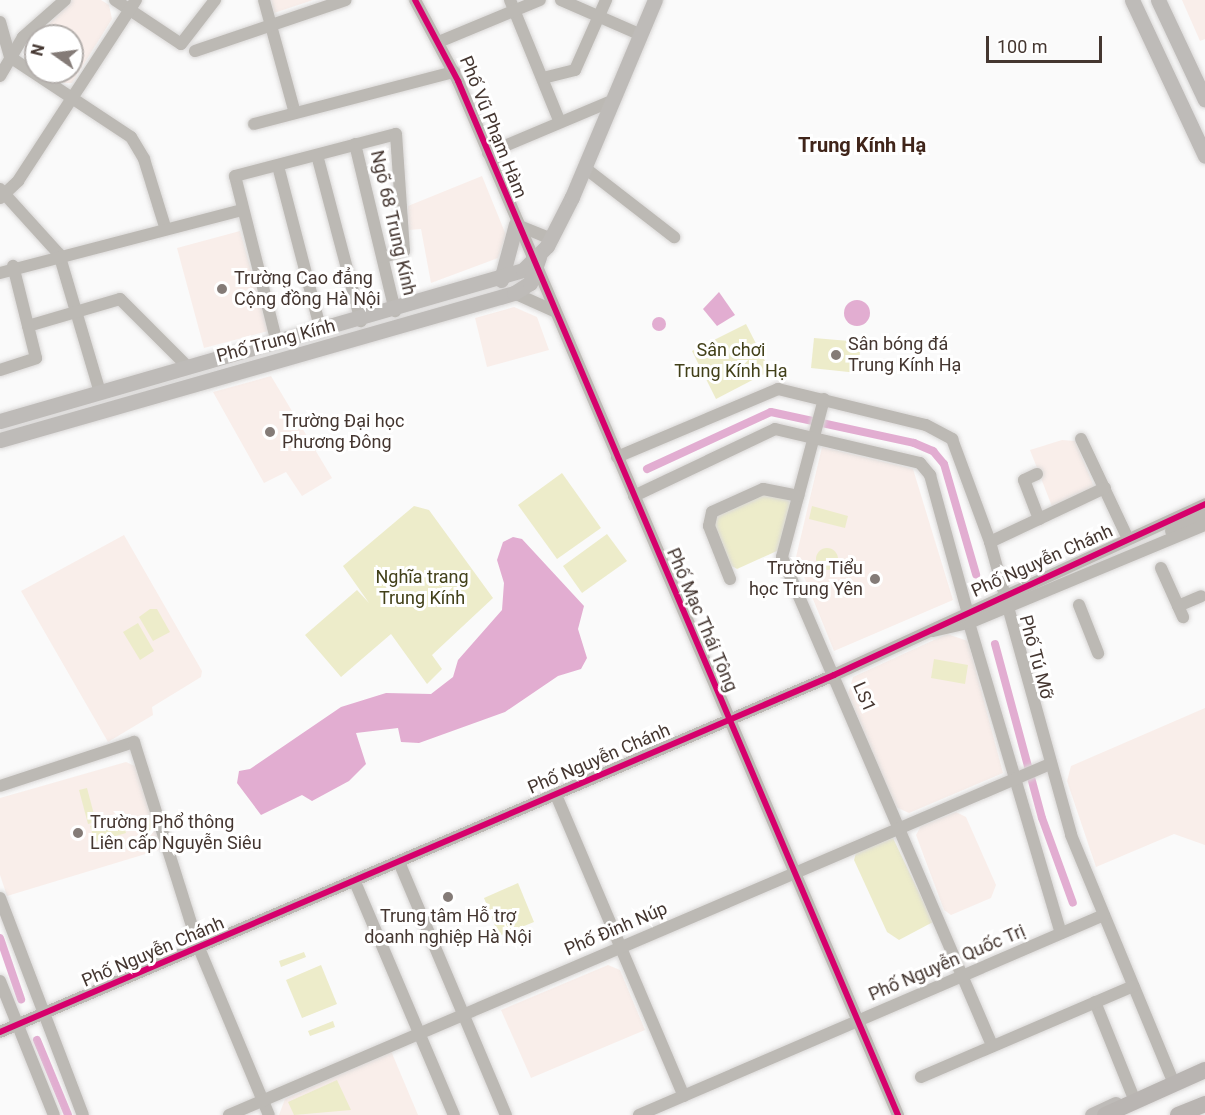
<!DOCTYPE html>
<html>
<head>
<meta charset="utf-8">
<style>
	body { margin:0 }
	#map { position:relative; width:1205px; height:1115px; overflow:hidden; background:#fafafa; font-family:Roboto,sans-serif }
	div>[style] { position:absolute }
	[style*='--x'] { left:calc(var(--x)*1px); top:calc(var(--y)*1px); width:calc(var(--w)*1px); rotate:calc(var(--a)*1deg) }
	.built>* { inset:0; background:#f9eeea }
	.green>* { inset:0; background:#edecca }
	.round { border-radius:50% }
	.water>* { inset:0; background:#e2add1 }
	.canal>* { height:8px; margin:-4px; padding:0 4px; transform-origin:4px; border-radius:4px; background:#e2add1 }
	.roads { filter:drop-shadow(0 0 2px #d9d7d6) drop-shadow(0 0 2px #d9d7d6) }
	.minor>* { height:12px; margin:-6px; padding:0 6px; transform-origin:6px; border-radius:6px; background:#bcb9b4 }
	.major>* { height:15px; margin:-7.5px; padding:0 7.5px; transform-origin:7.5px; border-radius:7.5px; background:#bebbb8 }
	.highway>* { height:16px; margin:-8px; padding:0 8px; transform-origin:8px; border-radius:8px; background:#b9b5b2 }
	.cycleway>* { height:6px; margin:-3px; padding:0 3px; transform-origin:3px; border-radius:3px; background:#d6006c }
	.dots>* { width:16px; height:16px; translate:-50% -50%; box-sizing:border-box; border:3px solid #fff; border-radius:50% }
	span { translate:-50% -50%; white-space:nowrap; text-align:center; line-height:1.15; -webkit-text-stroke:6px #fff; paint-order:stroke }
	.street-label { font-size:18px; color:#443630 }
	.poi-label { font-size:18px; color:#443630 }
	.left { translate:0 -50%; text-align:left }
	.right { translate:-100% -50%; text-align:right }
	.park-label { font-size:18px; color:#424019 }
	.neighbourhood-label { font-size:20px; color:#40251a; font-weight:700 }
	.north { position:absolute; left:24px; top:24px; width:60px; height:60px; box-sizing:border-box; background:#fff; border:2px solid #b4afac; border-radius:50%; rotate:284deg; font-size:16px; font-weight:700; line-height:24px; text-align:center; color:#443630 }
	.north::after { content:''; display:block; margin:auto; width:21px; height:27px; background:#847b77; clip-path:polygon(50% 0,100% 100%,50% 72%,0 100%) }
	.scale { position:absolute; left:986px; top:36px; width:116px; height:27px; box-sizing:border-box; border:3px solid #443630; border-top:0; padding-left:8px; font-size:18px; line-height:21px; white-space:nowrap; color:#443630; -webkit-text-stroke:4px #fff; paint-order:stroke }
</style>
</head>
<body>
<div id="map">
	<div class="built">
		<div style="clip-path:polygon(72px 0,101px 0,109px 5px,112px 19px,72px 83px,64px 83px,45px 72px,72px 72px,72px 36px,37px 36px)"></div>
		<div style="clip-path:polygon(271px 0,313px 0,274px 13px)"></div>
		<div style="clip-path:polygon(1182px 0,1205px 0,1205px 39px,1200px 41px)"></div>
		<div style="clip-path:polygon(36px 36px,36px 67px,25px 57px,25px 46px)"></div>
		<div style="clip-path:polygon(482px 176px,506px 235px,498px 258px,431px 283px,421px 229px,408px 230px,408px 206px)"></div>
		<div style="clip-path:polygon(240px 231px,268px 331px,204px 348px,177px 248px)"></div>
		<div style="clip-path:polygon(514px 307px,537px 317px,549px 350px,487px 367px,475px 318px)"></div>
		<div style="clip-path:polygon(271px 376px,332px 478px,302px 496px,286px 472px,264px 483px,213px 392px)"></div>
		<div style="clip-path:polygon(1062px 440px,1075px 441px,1095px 489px,1053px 509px,1030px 450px)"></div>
		<div style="clip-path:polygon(822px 447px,913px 469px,953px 600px,834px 651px,796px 557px)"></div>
		<div style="clip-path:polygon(124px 535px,202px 671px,201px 677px,152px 707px,153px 715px,108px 742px,21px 591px)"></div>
		<div style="clip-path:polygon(947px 634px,968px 641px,1003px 773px,909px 813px,896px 807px,848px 694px,853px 677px)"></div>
		<div style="clip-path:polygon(1205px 708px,1205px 845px,1174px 834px,1096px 867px,1067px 781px,1071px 766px)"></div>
		<div style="clip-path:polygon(126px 762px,137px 767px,162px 849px,7px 896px,0 875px,0 798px)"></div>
		<div style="clip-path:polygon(956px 812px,966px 817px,996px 885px,991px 898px,951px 915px,944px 910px,916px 835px,921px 826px)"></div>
		<div style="clip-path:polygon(608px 965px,620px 970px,645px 1030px,531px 1078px,501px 1010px)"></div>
		<div style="clip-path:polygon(391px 1051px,418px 1115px,279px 1115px,285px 1099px)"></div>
	</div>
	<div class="green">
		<div style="clip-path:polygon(746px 324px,770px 371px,716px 399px,692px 351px)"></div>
		<div style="clip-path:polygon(814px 338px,861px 342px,858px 373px,811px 368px)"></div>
		<div style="clip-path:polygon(562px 473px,601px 528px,557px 559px,518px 505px)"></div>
		<div style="clip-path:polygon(763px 493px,787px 498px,792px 505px,779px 550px,737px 569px,730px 565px,713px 523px,718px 515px)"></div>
		<div style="clip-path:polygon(414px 506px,429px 510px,493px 598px,432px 655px,442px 669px,427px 684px,391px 634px,341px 677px,305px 635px,357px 590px,369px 603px,343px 566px)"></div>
		<div style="clip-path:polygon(812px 506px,848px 516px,845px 528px,809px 519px)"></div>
		<div style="clip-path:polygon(607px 534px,627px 561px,582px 593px,563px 566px)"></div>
		<div class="round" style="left:816px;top:548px;width:22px;height:22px"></div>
		<div style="clip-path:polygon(150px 609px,157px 609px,170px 632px,153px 641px,139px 617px)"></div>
		<div style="clip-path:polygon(138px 623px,154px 651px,140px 660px,123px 632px)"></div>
		<div style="clip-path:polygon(934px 659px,968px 665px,965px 684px,931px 678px)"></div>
		<div style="clip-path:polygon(87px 788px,96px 822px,88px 824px,79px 790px)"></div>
		<div style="clip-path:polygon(121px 817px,126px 833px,95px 842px,90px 826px)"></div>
		<div class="round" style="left:141px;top:819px;width:14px;height:14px"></div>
		<div style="clip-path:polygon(893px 838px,933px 922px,899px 940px,887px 932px,854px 860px,856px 853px)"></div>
		<div style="clip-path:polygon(518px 883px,534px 922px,499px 936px,484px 898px)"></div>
		<div style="clip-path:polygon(304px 952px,306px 957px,281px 967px,279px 961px)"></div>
		<div style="clip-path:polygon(321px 965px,337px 1004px,302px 1018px,286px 980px)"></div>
		<div style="clip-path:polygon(333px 1021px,335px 1027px,310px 1036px,308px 1031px)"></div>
		<div style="clip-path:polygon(337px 1080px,351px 1110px,294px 1115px,288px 1102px)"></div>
	</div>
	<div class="water">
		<div style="clip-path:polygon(719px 292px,735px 315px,717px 326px,703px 309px)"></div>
		<div class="round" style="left:844px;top:300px;width:26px;height:26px"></div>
		<div class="round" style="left:652px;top:317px;width:14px;height:14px"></div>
		<div style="clip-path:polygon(513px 537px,522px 539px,584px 606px,578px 629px,587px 658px,581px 669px,558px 676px,505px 712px,419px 743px,401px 742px,398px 728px,356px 733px,366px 764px,349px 781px,312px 801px,302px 795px,261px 815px,237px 783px,239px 771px,250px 769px,341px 707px,386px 693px,431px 694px,453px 677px,458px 660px,502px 610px,504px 583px,497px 560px,503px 542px)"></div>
	</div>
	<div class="canal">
		<div style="--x:647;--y:469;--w:136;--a:-24.7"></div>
		<div style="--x:771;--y:412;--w:146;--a:12.2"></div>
		<div style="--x:914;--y:443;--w:21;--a:23"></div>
		<div style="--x:933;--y:451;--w:17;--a:50"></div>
		<div style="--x:944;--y:464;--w:115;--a:73.8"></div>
		<div style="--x:995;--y:644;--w:180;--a:74.9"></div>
		<div style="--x:1042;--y:818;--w:90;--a:70"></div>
		<div style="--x:0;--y:938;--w:65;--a:71"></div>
		<div style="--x:37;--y:1040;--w:81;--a:67.5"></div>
	</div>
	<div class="roads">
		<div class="minor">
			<div style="--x:115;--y:0;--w:79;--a:33.7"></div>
			<div style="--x:181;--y:44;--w:56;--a:-52.3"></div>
			<div style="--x:264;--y:0;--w:117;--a:74.7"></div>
			<div style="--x:415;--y:0;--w:92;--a:62"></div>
			<div style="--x:458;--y:81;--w:1124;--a:66.95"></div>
			<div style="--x:510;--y:0;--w:130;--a:67.8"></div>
			<div style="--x:561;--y:0;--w:87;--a:23.6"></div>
			<div style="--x:0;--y:22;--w:36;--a:74"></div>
			<div style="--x:10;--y:57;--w:145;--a:33.5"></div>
			<div style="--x:131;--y:137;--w:26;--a:59"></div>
			<div style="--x:144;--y:159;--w:71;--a:72.8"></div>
			<div style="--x:441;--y:41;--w:107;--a:-22.5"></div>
			<div style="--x:195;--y:51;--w:159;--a:-18.7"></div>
			<div style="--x:0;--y:76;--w:45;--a:-59.5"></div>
			<div style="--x:23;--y:37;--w:56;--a:-41.4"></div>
			<div style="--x:543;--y:78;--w:33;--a:-14"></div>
			<div style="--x:575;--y:70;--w:77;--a:-66.1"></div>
			<div style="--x:254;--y:124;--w:207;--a:-14.6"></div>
			<div style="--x:355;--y:144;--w:172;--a:76.5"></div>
			<div style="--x:488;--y:153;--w:134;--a:-22.8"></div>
			<div style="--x:317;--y:155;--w:172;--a:75.2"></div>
			<div style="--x:278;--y:166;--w:171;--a:75.4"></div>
			<div style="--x:585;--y:168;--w:113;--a:37.8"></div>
			<div style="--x:0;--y:189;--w:88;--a:47.8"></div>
			<div style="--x:59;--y:254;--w:144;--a:73.5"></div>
			<div style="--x:0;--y:198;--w:25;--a:-43"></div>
			<div style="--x:18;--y:181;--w:216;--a:-56.9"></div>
			<div style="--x:517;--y:225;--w:37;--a:22"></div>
			<div style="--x:0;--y:273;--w:250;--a:-14.6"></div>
			<div style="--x:514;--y:293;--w:44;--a:24.2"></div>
			<div style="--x:28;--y:326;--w:96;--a:-16.4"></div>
			<div style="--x:120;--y:299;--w:96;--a:45"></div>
			<div style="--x:277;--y:343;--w:172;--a:-104.1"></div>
			<div style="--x:235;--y:176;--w:166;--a:-14.6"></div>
			<div style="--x:396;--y:134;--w:117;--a:86.1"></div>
			<div style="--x:404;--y:251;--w:22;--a:164"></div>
			<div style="--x:0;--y:370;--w:38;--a:-18"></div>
			<div style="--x:36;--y:358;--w:95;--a:-104"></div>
			<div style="--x:824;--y:399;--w:163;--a:104.9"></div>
			<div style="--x:782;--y:557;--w:531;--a:66.72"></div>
			<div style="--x:1081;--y:439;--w:110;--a:64.8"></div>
			<div style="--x:617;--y:457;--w:175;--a:-22.9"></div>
			<div style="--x:778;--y:389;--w:152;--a:13.7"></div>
			<div style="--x:926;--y:425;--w:30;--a:28"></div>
			<div style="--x:952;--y:439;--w:110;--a:69.7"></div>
			<div style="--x:990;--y:542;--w:304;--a:74.5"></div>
			<div style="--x:1071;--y:835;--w:266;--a:67.5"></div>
			<div style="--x:1037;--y:474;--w:14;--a:155"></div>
			<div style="--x:1024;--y:480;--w:42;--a:69"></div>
			<div style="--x:634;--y:496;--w:156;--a:-25.4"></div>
			<div style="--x:775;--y:429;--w:149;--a:13.2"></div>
			<div style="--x:920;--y:463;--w:16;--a:50"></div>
			<div style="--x:930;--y:475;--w:140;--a:74.7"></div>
			<div style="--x:1171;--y:531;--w:38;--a:-25"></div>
			<div style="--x:990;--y:542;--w:127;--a:-25.2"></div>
			<div style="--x:1161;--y:568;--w:54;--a:65.8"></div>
			<div style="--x:730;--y:579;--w:57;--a:-111.6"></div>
			<div style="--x:709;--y:526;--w:14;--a:-78"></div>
			<div style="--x:712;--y:512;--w:56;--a:-24.3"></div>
			<div style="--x:763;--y:489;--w:36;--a:11"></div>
			<div style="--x:1079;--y:605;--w:52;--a:68.4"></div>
			<div style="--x:1178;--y:606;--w:25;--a:-23"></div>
			<div style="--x:969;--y:623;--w:323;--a:73.5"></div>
			<div style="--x:933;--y:631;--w:37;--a:-13"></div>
			<div style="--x:969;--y:623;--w:256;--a:-22.6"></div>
			<div style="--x:0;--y:786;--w:141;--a:-18.2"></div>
			<div style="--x:134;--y:742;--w:216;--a:72.5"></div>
			<div style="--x:199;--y:948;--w:181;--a:67.3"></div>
			<div style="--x:556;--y:795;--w:327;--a:67"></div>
			<div style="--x:399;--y:862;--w:275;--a:67.1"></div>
			<div style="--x:355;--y:882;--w:253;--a:67"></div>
			<div style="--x:0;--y:898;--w:232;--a:69.1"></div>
			<div style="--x:0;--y:981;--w:144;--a:68.1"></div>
			<div style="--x:1095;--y:1002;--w:101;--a:68"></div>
			<div style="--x:0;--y:1032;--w:907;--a:-23.17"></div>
			<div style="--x:834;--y:675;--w:409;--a:-24.7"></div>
			<div style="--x:921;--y:1077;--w:231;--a:-23.2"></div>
			<div style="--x:229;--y:1115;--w:893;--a:-23.15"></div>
			<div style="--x:639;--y:1115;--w:506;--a:-23.27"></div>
		</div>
		<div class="major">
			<div style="--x:1132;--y:0;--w:172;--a:64.9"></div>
			<div style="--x:1158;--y:0;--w:110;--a:64.8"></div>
			<div style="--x:501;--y:280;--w:58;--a:-75"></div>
			<div style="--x:0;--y:421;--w:544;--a:-16.1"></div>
			<div style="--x:523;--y:270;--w:34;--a:-45"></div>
			<div style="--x:547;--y:246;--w:55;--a:-63"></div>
			<div style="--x:572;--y:197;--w:214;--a:-67.2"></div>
			<div style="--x:0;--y:440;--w:535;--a:-15.96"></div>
			<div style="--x:514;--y:293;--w:19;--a:-32"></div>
			<div style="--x:530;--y:283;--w:28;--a:-71"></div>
			<div style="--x:1092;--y:1115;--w:26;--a:-25"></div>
		</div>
		<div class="highway">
			<div style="--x:1105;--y:1115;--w:110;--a:-24.2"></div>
			<div style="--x:1178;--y:1115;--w:29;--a:-22"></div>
		</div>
	</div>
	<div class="cycleway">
		<div style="--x:415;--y:0;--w:92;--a:62"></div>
		<div style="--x:458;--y:81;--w:1124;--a:66.95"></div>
		<div style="--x:0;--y:1032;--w:907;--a:-23.17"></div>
		<div style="--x:834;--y:675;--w:409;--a:-24.7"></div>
	</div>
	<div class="dots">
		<div style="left:222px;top:289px;background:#847b77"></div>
		<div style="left:836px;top:355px;background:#847b77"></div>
		<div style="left:270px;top:432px;background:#847b77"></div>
		<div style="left:875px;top:579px;background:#847b77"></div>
		<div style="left:78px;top:833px;background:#847b77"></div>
		<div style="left:448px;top:897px;background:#847b77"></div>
	</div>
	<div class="street-label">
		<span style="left:493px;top:127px;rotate:68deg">Phố Vũ Phạm Hàm</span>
		<span style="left:393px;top:223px;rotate:77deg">Ngõ 68 Trung Kính</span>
		<span style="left:276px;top:341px;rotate:-15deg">Phố Trung Kính</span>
		<span style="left:1042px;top:561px;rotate:-24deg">Phố Nguyễn Chánh</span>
		<span style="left:702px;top:620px;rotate:67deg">Phố Mạc Thái Tông</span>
		<span style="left:1036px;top:657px;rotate:75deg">Phố Tú Mỡ</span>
		<span style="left:864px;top:697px;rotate:66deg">LS1</span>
		<span style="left:599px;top:759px;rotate:-23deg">Phố Nguyễn Chánh</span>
		<span style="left:616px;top:929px;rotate:-23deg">Phố Đinh Núp</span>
		<span style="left:153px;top:952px;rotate:-23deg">Phố Nguyễn Chánh</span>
		<span style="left:947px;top:963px;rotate:-23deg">Phố Nguyễn Quốc Trị</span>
	</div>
	<div class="poi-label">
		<span class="left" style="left:234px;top:289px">Trường Cao đẳng<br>Cộng đồng Hà Nội</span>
		<span class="left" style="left:848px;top:355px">Sân bóng đá<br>Trung Kính Hạ</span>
		<span class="left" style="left:282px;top:432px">Trường Đại học<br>Phương Đông</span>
		<span class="right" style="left:863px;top:579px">Trường Tiểu<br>học Trung Yên</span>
		<span class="left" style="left:90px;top:833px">Trường Phổ thông<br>Liên cấp Nguyễn Siêu</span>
		<span style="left:448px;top:927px">Trung tâm Hỗ trợ<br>doanh nghiệp Hà Nội</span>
	</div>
	<div class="park-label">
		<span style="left:731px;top:361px">Sân chơi<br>Trung Kính Hạ</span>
		<span style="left:422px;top:588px">Nghĩa trang<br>Trung Kính</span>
	</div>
	<div class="neighbourhood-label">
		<span style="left:862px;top:145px">Trung Kính Hạ</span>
	</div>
	<div class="north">N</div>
	<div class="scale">100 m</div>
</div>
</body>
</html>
